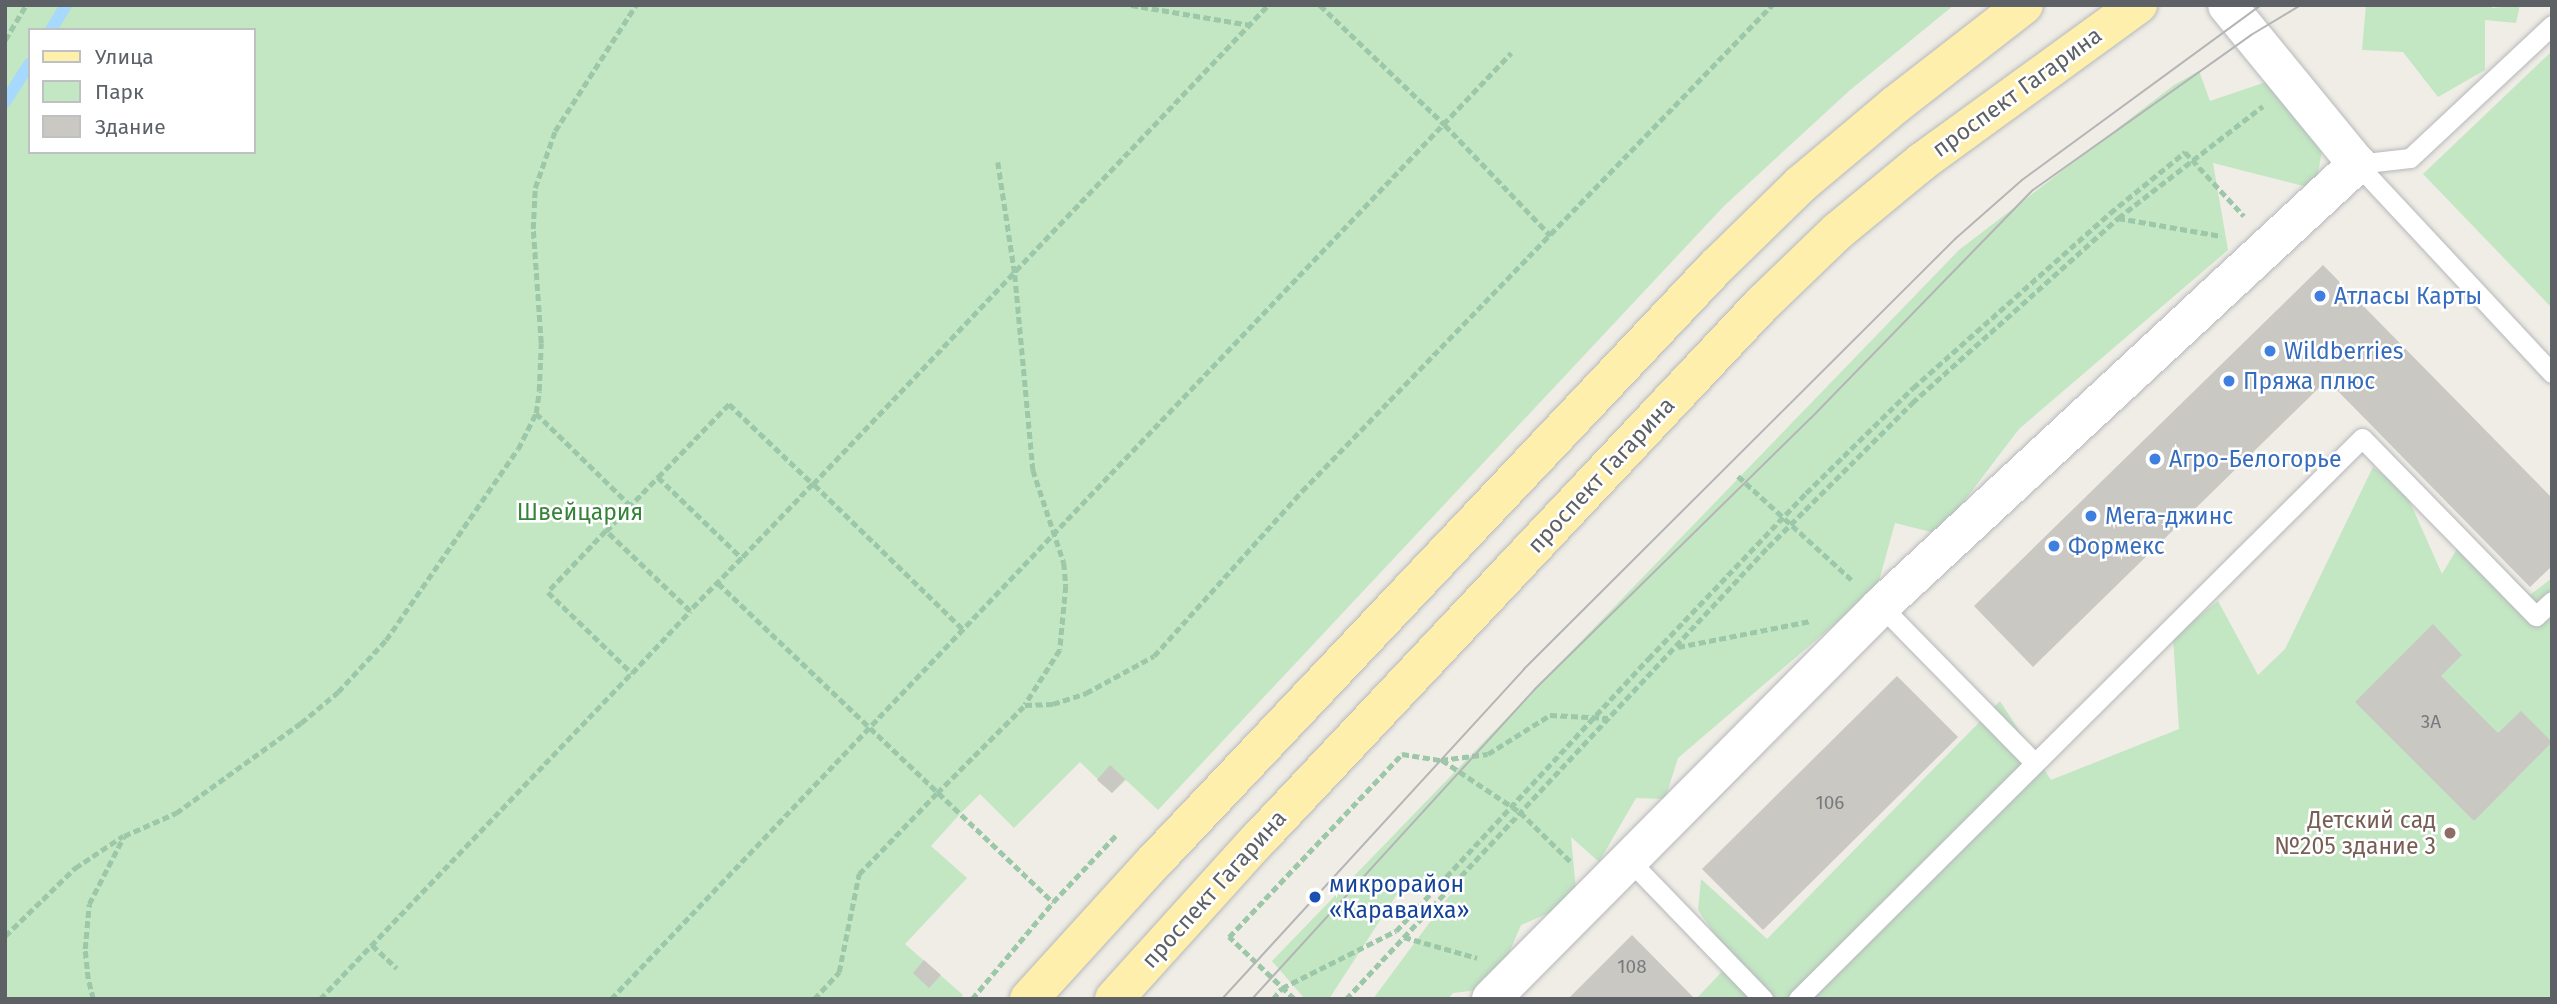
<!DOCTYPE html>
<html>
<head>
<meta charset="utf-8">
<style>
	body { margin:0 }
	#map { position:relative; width:2557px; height:1004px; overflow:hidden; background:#efede5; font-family:"Fira Sans",sans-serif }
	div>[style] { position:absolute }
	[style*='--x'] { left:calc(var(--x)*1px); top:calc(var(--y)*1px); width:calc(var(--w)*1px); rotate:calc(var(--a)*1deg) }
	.green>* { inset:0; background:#c3e6c3 }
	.stream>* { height:12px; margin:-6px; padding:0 6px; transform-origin:6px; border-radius:6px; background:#a7d8fd }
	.building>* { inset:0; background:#cac8c3 }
	.path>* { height:4.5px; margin-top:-2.25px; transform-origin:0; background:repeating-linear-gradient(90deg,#9cc7a8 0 7px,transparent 0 10.5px) }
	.roads { filter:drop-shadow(0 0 2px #b6b8bc) drop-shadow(0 0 2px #b6b8bc) }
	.lane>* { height:19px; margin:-9.5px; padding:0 9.5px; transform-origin:9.5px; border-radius:9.5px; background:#fff }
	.street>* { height:38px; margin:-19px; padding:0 19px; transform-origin:19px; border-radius:19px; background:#fff }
	.primary>* { height:38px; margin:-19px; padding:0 19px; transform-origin:19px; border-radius:19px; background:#fef0ac }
	.tram>* { height:2px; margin:-1px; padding:0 1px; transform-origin:1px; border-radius:1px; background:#b4b5b6 }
	.dots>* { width:19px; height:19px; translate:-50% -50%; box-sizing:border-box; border:4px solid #fff; border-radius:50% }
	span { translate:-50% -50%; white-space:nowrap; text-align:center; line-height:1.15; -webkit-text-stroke:5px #fff; paint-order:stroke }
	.number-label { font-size:19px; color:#787b7d }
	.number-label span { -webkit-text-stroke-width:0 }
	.street-label { font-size:23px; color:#5d6166 }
	.shop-label { font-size:23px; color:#366cbe }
	.left { translate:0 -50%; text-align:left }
	.park-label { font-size:23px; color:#36833a }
	.education-label { font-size:23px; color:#785e54 }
	.right { translate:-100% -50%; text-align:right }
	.transit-label { font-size:23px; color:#164399 }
	.frame { position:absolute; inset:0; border:7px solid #5d6166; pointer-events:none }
	.legend { position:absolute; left:28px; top:28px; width:228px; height:126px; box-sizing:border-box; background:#fff; border:2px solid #bec0c2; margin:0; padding:9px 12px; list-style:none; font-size:21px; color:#5d6166 }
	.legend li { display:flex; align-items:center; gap:14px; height:35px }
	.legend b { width:35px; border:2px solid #bec0c2 }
</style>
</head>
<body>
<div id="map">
	<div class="green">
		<div style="clip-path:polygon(evenodd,5px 5px,1954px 5px,1849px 91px,1724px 206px,1158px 810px,1126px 780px,1112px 793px,1080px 762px,1014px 828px,980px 794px,959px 815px,931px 846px,967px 878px,905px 944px,963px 995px,960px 999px,5px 999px,5px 5px,30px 30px,254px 30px,254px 152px,30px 152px,30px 30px)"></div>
		<div style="clip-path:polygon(2366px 5px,2491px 5px,2492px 8px,2520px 5px,2516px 23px,2485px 20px,2485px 70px,2438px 97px,2403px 52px,2362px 50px)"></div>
		<div style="clip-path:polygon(2552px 51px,2552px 308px,2423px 174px)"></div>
		<div style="clip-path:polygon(2199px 71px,2210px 101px,2266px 82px,2322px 151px,2315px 189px,2213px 163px,2228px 250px,2019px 429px,1939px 534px,1895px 523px,1877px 588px,1678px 758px,1665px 799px,1636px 798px,1599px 862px,1571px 837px,1577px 901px,1521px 925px,1494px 988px,1453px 993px,1448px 999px,1373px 999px,1464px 876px,1399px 891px,1329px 999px,1305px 999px,1272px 961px,1959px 250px,2174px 85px)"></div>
		<div style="clip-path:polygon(2373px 467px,2405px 491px,2442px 574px,2467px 532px,2530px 595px,2552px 578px,2552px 999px,1696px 999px,1733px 960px,1698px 910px,1701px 879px,1767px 939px,2000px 701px,2051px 780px,2179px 729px,2173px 637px,2218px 601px,2258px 675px,2285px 649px)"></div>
	</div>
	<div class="stream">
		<div style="--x:51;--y:30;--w:29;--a:-59"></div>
		<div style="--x:5;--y:102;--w:46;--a:-57.3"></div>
	</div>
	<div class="building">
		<div style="clip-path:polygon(2323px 265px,2552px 498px,2552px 566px,2530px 587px,2327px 380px,2033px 667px,1974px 606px)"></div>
		<div style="clip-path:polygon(2433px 624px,2462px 655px,2441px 676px,2498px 733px,2521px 711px,2552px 742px,2474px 821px,2355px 702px)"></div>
		<div style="clip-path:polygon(1897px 676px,1958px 737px,1763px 930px,1702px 869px)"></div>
		<div style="clip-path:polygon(1110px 765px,1125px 779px,1112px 793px,1097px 780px)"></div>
		<div style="clip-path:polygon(1632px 935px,1695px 999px,1568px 999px)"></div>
		<div style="clip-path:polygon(924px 960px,941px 975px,929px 988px,913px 973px)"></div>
	</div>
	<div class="path">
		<div style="--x:1131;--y:5;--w:121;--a:9.5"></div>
		<div style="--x:1320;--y:5;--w:173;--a:43.8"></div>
		<div style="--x:1445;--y:125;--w:153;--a:46.3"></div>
		<div style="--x:5;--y:40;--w:41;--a:-59"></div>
		<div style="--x:998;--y:162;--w:114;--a:81.4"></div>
		<div style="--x:1015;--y:275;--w:196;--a:84.7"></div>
		<div style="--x:1033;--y:470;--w:98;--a:71.6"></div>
		<div style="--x:1064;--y:563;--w:23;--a:85"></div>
		<div style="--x:1066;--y:586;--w:64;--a:95.4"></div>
		<div style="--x:1060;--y:650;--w:65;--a:122.5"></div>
		<div style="--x:2118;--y:218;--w:105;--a:9.9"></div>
		<div style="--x:536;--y:413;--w:132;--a:44.4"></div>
		<div style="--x:1738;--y:476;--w:154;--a:42.4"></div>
		<div style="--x:658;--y:477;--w:117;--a:44"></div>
		<div style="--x:742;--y:558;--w:74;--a:134.5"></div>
		<div style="--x:690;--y:611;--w:116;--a:-136.4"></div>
		<div style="--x:606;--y:531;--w:75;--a:-46.1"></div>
		<div style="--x:658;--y:477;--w:102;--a:-45.8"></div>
		<div style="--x:729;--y:404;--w:116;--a:43.6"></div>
		<div style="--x:813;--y:484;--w:103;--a:133.8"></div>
		<div style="--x:606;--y:531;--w:84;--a:133.6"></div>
		<div style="--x:548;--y:592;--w:117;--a:44"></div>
		<div style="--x:632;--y:673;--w:85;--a:-46.9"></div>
		<div style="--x:718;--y:583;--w:463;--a:43.6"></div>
		<div style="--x:962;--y:629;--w:208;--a:-135.8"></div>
		<div style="--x:813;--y:484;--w:661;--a:-46.47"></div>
		<div style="--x:1678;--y:647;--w:135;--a:-11.1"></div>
		<div style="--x:1442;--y:760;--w:94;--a:33.7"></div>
		<div style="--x:1520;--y:812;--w:73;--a:44.4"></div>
		<div style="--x:5;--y:936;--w:98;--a:-44.2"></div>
		<div style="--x:75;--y:868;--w:58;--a:-33.7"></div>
		<div style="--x:1404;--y:937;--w:76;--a:16"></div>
		<div style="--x:372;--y:945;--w:34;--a:43"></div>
		<div style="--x:93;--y:999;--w:21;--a:-104"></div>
		<div style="--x:88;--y:979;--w:30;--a:-96"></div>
		<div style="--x:85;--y:949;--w:45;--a:-84.9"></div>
		<div style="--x:89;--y:904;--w:76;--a:-62.8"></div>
		<div style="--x:124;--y:836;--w:57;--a:-23.9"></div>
		<div style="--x:176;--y:813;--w:154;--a:-35.8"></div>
		<div style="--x:301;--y:723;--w:48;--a:-40"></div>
		<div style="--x:338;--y:692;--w:71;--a:-47.3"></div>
		<div style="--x:386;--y:640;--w:232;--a:-55.4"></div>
		<div style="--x:518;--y:449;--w:40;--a:-63.4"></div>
		<div style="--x:536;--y:413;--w:22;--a:-82"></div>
		<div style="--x:539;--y:391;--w:48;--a:-87.6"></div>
		<div style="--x:541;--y:343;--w:114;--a:-94"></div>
		<div style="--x:533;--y:229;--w:41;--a:-87.2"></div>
		<div style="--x:535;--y:188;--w:60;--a:-70.7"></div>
		<div style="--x:555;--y:131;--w:150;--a:-57.3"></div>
		<div style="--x:320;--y:999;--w:451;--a:-46.3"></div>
		<div style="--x:611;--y:999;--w:1306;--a:-46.43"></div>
		<div style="--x:814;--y:999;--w:37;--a:-47"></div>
		<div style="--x:839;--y:972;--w:100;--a:-78.5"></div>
		<div style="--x:859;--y:874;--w:112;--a:-46.1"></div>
		<div style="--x:937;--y:793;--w:124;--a:-45"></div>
		<div style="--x:1025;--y:705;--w:28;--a:-2"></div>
		<div style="--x:1053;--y:704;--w:35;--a:-18"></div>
		<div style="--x:1086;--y:693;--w:77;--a:-28.6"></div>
		<div style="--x:1154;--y:656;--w:222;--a:-48.1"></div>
		<div style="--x:1302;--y:491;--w:676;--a:-45.96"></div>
		<div style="--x:972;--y:999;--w:126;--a:-50.1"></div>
		<div style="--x:1053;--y:902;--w:93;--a:-46.7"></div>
		<div style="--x:1273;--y:999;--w:14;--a:-51"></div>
		<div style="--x:1282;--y:988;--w:127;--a:-26.6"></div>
		<div style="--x:1396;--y:931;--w:371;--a:-47.2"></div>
		<div style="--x:1648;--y:659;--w:229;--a:-46.4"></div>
		<div style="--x:1806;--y:493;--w:150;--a:-44.5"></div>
		<div style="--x:1913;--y:388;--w:264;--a:-41.6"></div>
		<div style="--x:2110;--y:213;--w:97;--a:-39.1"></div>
		<div style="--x:2185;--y:152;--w:87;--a:47.3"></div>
		<div style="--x:1294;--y:999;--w:90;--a:-136.4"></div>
		<div style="--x:1229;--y:937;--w:252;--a:-46.6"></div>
		<div style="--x:1402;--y:754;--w:39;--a:9"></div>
		<div style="--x:1441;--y:760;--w:47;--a:-7.3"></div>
		<div style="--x:1488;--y:754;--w:73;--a:-32.2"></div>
		<div style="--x:1550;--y:715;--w:58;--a:3"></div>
		<div style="--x:1346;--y:999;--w:618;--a:-46.97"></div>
		<div style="--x:1768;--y:547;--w:204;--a:-45"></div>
		<div style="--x:1912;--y:403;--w:277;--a:-41.9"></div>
		<div style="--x:2118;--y:218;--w:183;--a:-37.7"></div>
	</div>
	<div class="roads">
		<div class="lane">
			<div style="--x:2357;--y:164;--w:286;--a:47"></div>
			<div style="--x:2357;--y:164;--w:53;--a:-6.5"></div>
			<div style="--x:2410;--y:158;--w:195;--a:-43.1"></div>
			<div style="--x:1881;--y:606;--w:220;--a:45.6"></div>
			<div style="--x:1629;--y:860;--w:193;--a:46"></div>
			<div style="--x:1798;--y:999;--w:795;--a:-44.85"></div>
			<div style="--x:2362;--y:438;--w:249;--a:45.7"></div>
			<div style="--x:2536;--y:616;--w:22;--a:-43"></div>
		</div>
		<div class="street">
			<div style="--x:1491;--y:999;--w:554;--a:-45.22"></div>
			<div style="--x:1881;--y:606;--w:650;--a:-42.88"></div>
			<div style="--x:2357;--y:164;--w:205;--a:-129.3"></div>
		</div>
		<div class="primary">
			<div style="--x:1029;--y:999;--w:181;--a:-47.7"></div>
			<div style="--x:1151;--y:865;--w:823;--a:-46.63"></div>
			<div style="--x:1716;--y:267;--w:119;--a:-44.3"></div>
			<div style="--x:1801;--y:184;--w:123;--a:-40"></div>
			<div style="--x:1895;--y:105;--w:163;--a:-37.8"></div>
			<div style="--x:1114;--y:999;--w:213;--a:-47.9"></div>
			<div style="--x:1257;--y:841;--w:736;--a:-46.76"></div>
			<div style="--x:1761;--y:305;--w:107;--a:-43.9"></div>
			<div style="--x:1838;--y:231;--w:110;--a:-39.5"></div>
			<div style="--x:1923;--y:161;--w:266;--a:-36"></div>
		</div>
	</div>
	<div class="tram">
		<div style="--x:1222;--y:999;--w:447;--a:-47.5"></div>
		<div style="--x:1524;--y:669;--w:609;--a:-44.93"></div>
		<div style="--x:1955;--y:239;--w:89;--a:-41.4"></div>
		<div style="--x:2022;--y:180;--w:296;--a:-36.2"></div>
		<div style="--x:1252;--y:999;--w:420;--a:-47.6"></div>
		<div style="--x:1535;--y:689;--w:387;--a:-44.5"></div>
		<div style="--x:1811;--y:418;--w:318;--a:-45.8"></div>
		<div style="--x:2033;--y:190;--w:267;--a:-35.4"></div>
		<div style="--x:2251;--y:35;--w:58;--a:-31"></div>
	</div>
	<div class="dots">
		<div style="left:2320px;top:296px;background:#3f7fe0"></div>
		<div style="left:2270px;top:351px;background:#3f7fe0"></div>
		<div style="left:2229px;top:381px;background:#3f7fe0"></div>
		<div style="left:2155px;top:459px;background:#3f7fe0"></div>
		<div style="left:2091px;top:516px;background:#3f7fe0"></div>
		<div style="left:2054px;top:546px;background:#3f7fe0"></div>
		<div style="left:2450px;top:833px;background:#8d6e63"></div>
		<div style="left:1315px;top:897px;background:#1a4fb4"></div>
	</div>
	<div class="number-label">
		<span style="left:2431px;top:722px">3А</span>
		<span style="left:1830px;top:803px">106</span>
		<span style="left:1632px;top:967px">108</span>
	</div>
	<div class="street-label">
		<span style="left:2017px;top:92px;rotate:-36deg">проспект Гагарина</span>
		<span style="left:1601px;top:475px;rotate:-47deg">проспект Гагарина</span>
		<span style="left:1214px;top:889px;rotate:-48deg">проспект Гагарина</span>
	</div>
	<div class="shop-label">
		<span class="left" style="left:2334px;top:296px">Атласы Карты</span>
		<span class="left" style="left:2284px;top:351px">Wildberries</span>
		<span class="left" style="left:2243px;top:381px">Пряжа плюс</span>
		<span class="left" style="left:2169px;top:459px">Агро-Белогорье</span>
		<span class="left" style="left:2105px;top:516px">Мега-джинс</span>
		<span class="left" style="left:2068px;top:546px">Формекс</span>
	</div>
	<div class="park-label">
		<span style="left:580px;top:512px">Швейцария</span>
	</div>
	<div class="education-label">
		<span class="right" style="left:2436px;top:833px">Детский сад<br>№205 здание 3</span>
	</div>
	<div class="transit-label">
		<span class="left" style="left:1329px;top:897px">микрорайон<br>«Караваиха»</span>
	</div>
	<div class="frame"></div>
	<ul class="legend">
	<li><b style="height:9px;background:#fef0ac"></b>Улица</li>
	<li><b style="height:19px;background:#c3e6c3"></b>Парк</li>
	<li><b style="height:19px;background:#cac8c3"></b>Здание</li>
	</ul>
</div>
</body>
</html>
